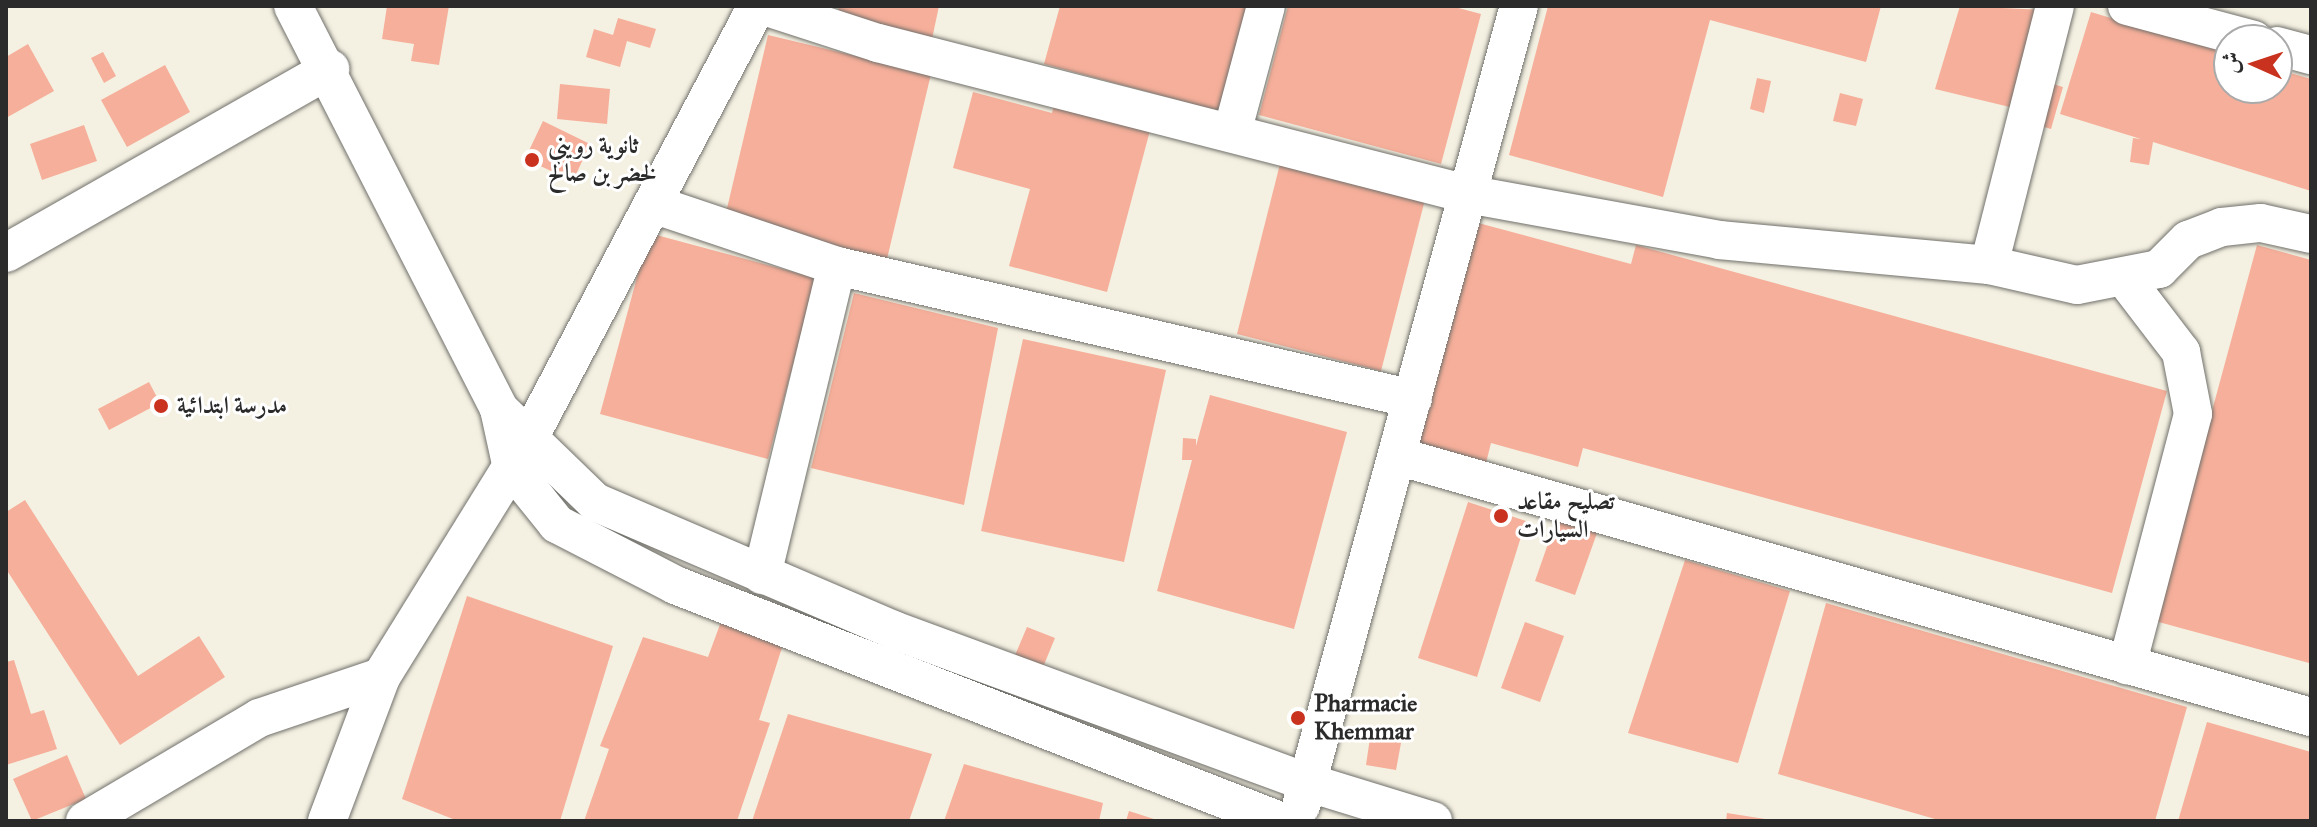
<!DOCTYPE html>
<html>
<head>
<meta charset="utf-8">
<style>
	body { margin:0 }
	#map { position:relative; width:2317px; height:827px; overflow:hidden; background:#f4f1e2; font-family:"IM FELL Great Primer",Amiri,serif }
	div>[style] { position:absolute }
	[style*='--x'] { left:calc(var(--x)*1px); top:calc(var(--y)*1px); width:calc(var(--w)*1px); rotate:calc(var(--a)*1deg) }
	.building>* { inset:0; background:#f6af9a }
	.roads { filter:drop-shadow(0 0 2px #71706b) drop-shadow(0 0 2px #71706b) }
	.street>* { height:38px; margin:-19px; padding:0 19px; transform-origin:19px; border-radius:19px; background:#fff }
	.dots>* { width:22px; height:22px; translate:-50% -50%; box-sizing:border-box; border:4px solid #fff; border-radius:50% }
	span { translate:-50% -50%; white-space:nowrap; text-align:center; line-height:1.15; -webkit-text-stroke:6px #fff; paint-order:stroke }
	.poi-label { font-size:24px; color:#2b2b2b; font-weight:700 }
	.left { translate:0 -50%; text-align:left }
	.frame { position:absolute; inset:0; border:8px solid #2b2b2b; pointer-events:none }
	.north { position:absolute; left:2213px; top:24px; width:80px; height:80px; box-sizing:border-box; background:#fff; border:2px solid #aaa; border-radius:50%; rotate:273deg; font-size:22px; font-weight:700; line-height:32px; text-align:center; color:#2b2b2b }
	.north::after { content:''; display:block; margin:auto; width:28px; height:36px; background:#c8321e; clip-path:polygon(50% 0,100% 100%,50% 72%,0 100%) }
</style>
</head>
<body>
<div id="map">
	<div class="building">
		<div style="clip-path:polygon(387px 6px,449px 6px,439px 65px,411px 61px,414px 44px,382px 39px)"></div>
		<div style="clip-path:polygon(839px 6px,939px 6px,932px 39px,837px 18px)"></div>
		<div style="clip-path:polygon(1060px 6px,1255px 6px,1226px 113px,1044px 64px)"></div>
		<div style="clip-path:polygon(1288px 6px,1451px 6px,1481px 14px,1441px 164px,1259px 115px)"></div>
		<div style="clip-path:polygon(1548px 6px,1881px 6px,1866px 62px,1710px 20px,1663px 197px,1509px 155px)"></div>
		<div style="clip-path:polygon(1960px 6px,2042px 10px,2018px 109px,1935px 89px)"></div>
		<div style="clip-path:polygon(2091px 12px,2229px 54px,2229px 88px,2277px 88px,2277px 69px,2311px 79px,2311px 191px,2153px 142px,2149px 165px,2130px 162px,2133px 138px,2141px 139px,2060px 114px)"></div>
		<div style="clip-path:polygon(618px 18px,656px 29px,650px 48px,627px 41px,620px 67px,586px 57px,594px 29px,613px 35px)"></div>
		<div style="clip-path:polygon(768px 35px,931px 74px,887px 259px,724px 221px)"></div>
		<div style="clip-path:polygon(28px 44px,54px 91px,6px 118px,6px 57px)"></div>
		<div style="clip-path:polygon(103px 52px,116px 76px,104px 83px,91px 58px)"></div>
		<div style="clip-path:polygon(165px 65px,190px 112px,127px 147px,101px 100px)"></div>
		<div style="clip-path:polygon(1757px 78px,1771px 81px,1764px 113px,1750px 109px)"></div>
		<div style="clip-path:polygon(2043px 81px,2063px 87px,2051px 129px,2030px 123px)"></div>
		<div style="clip-path:polygon(560px 84px,610px 89px,607px 124px,557px 119px)"></div>
		<div style="clip-path:polygon(973px 92px,1052px 113px,1056px 97px,1152px 123px,1107px 292px,1009px 266px,1030px 189px,953px 168px)"></div>
		<div style="clip-path:polygon(1840px 93px,1863px 99px,1856px 126px,1833px 121px)"></div>
		<div style="clip-path:polygon(543px 121px,590px 144px,573px 181px,525px 159px)"></div>
		<div style="clip-path:polygon(84px 125px,97px 161px,42px 180px,30px 144px)"></div>
		<div style="clip-path:polygon(1283px 152px,1428px 188px,1381px 371px,1237px 334px)"></div>
		<div style="clip-path:polygon(1467px 220px,1631px 264px,1636px 245px,2167px 391px,2112px 593px,1583px 448px,1578px 467px,1491px 443px,1485px 467px,1407px 446px)"></div>
		<div style="clip-path:polygon(649px 233px,816px 278px,768px 459px,600px 414px)"></div>
		<div style="clip-path:polygon(2257px 245px,2311px 260px,2309px 663px,2155px 621px)"></div>
		<div style="clip-path:polygon(854px 293px,998px 328px,964px 505px,811px 468px)"></div>
		<div style="clip-path:polygon(1023px 339px,1166px 370px,1124px 562px,981px 531px)"></div>
		<div style="clip-path:polygon(149px 382px,160px 403px,109px 430px,98px 409px)"></div>
		<div style="clip-path:polygon(1210px 395px,1347px 432px,1294px 629px,1157px 591px,1192px 460px,1182px 460px,1183px 438px,1196px 439px,1196px 446px)"></div>
		<div style="clip-path:polygon(25px 500px,138px 676px,199px 636px,225px 677px,120px 745px,6px 569px,6px 512px)"></div>
		<div style="clip-path:polygon(1468px 502px,1526px 521px,1477px 677px,1418px 658px)"></div>
		<div style="clip-path:polygon(1557px 518px,1597px 533px,1575px 595px,1535px 581px)"></div>
		<div style="clip-path:polygon(1685px 560px,1790px 591px,1738px 763px,1628px 733px)"></div>
		<div style="clip-path:polygon(467px 596px,613px 646px,560px 821px,458px 821px,402px 799px)"></div>
		<div style="clip-path:polygon(1826px 603px,2187px 707px,2155px 821px,1942px 821px,1778px 774px)"></div>
		<div style="clip-path:polygon(722px 619px,785px 638px,759px 720px,770px 723px,737px 821px,584px 821px,609px 749px,600px 746px,643px 637px,708px 657px)"></div>
		<div style="clip-path:polygon(1525px 622px,1564px 636px,1540px 702px,1501px 688px)"></div>
		<div style="clip-path:polygon(1027px 627px,1055px 638px,1041px 672px,1013px 660px)"></div>
		<div style="clip-path:polygon(14px 660px,31px 714px,44px 710px,57px 749px,6px 765px,6px 662px)"></div>
		<div style="clip-path:polygon(788px 714px,932px 754px,909px 821px,752px 821px)"></div>
		<div style="clip-path:polygon(2207px 722px,2311px 752px,2311px 821px,2178px 821px)"></div>
		<div style="clip-path:polygon(1370px 738px,1401px 743px,1396px 770px,1366px 765px)"></div>
		<div style="clip-path:polygon(67px 755px,86px 799px,32px 821px,13px 779px)"></div>
		<div style="clip-path:polygon(964px 764px,1103px 803px,1099px 821px,944px 821px)"></div>
		<div style="clip-path:polygon(1129px 811px,1157px 820px,1157px 821px,1126px 821px)"></div>
		<div style="clip-path:polygon(1727px 813px,1765px 819px,1765px 821px,1726px 821px)"></div>
	</div>
	<div class="roads">
		<div class="street">
			<div style="--x:293;--y:6;--w:453;--a:62.9"></div>
			<div style="--x:499;--y:409;--w:60;--a:77.6"></div>
			<div style="--x:512;--y:468;--w:72;--a:51.2"></div>
			<div style="--x:557;--y:524;--w:133;--a:27.3"></div>
			<div style="--x:675;--y:585;--w:649;--a:21.31"></div>
			<div style="--x:764;--y:6;--w:120;--a:18"></div>
			<div style="--x:878;--y:43;--w:608;--a:14.38"></div>
			<div style="--x:1467;--y:194;--w:256;--a:10.3"></div>
			<div style="--x:1719;--y:240;--w:271;--a:5.3"></div>
			<div style="--x:1989;--y:265;--w:90;--a:12.8"></div>
			<div style="--x:2077;--y:285;--w:84;--a:-11"></div>
			<div style="--x:2159;--y:269;--w:41;--a:-45"></div>
			<div style="--x:2188;--y:240;--w:36;--a:-21"></div>
			<div style="--x:2222;--y:227;--w:39;--a:-6"></div>
			<div style="--x:2261;--y:223;--w:51;--a:12.4"></div>
			<div style="--x:2127;--y:6;--w:131;--a:15"></div>
			<div style="--x:2277;--y:46;--w:35;--a:15"></div>
			<div style="--x:1233;--y:129;--w:127;--a:-75"></div>
			<div style="--x:653;--y:204;--w:194;--a:18.6"></div>
			<div style="--x:837;--y:266;--w:591;--a:13"></div>
			<div style="--x:6;--y:253;--w:373;--a:-29.6"></div>
			<div style="--x:1989;--y:265;--w:267;--a:-75.7"></div>
			<div style="--x:2126;--y:280;--w:91;--a:52.6"></div>
			<div style="--x:2181;--y:352;--w:63;--a:79"></div>
			<div style="--x:2193;--y:414;--w:260;--a:104.7"></div>
			<div style="--x:499;--y:409;--w:134;--a:44.1"></div>
			<div style="--x:595;--y:502;--w:324;--a:23.2"></div>
			<div style="--x:893;--y:630;--w:440;--a:20.2"></div>
			<div style="--x:1306;--y:782;--w:133;--a:17.1"></div>
			<div style="--x:1397;--y:456;--w:951;--a:15.94"></div>
			<div style="--x:762;--y:575;--w:318;--a:-76.4"></div>
			<div style="--x:1301;--y:806;--w:829;--a:-74.76"></div>
			<div style="--x:85;--y:821;--w:202;--a:-30.6"></div>
			<div style="--x:259;--y:718;--w:129;--a:-18.6"></div>
			<div style="--x:327;--y:821;--w:154;--a:-69.4"></div>
			<div style="--x:381;--y:677;--w:279;--a:-58.2"></div>
			<div style="--x:528;--y:440;--w:491;--a:-62.2"></div>
		</div>
	</div>
	<div class="dots">
		<div style="left:532px;top:160px;background:#c8321e"></div>
		<div style="left:161px;top:406px;background:#c8321e"></div>
		<div style="left:1501px;top:516px;background:#c8321e"></div>
		<div style="left:1298px;top:718px;background:#c8321e"></div>
	</div>
	<div class="poi-label">
		<span class="left" style="left:548px;top:160px">ثانوية رويني<br>لخضر بن صالح</span>
		<span class="left" style="left:177px;top:406px">مدرسة ابتدائية</span>
		<span class="left" style="left:1517px;top:516px">تصليح مقاعد<br>السيارات</span>
		<span class="left" style="left:1314px;top:718px">Pharmacie<br>Khemmar</span>
	</div>
	<div class="frame"></div>
	<div class="north">ش</div>
</div>
</body>
</html>
